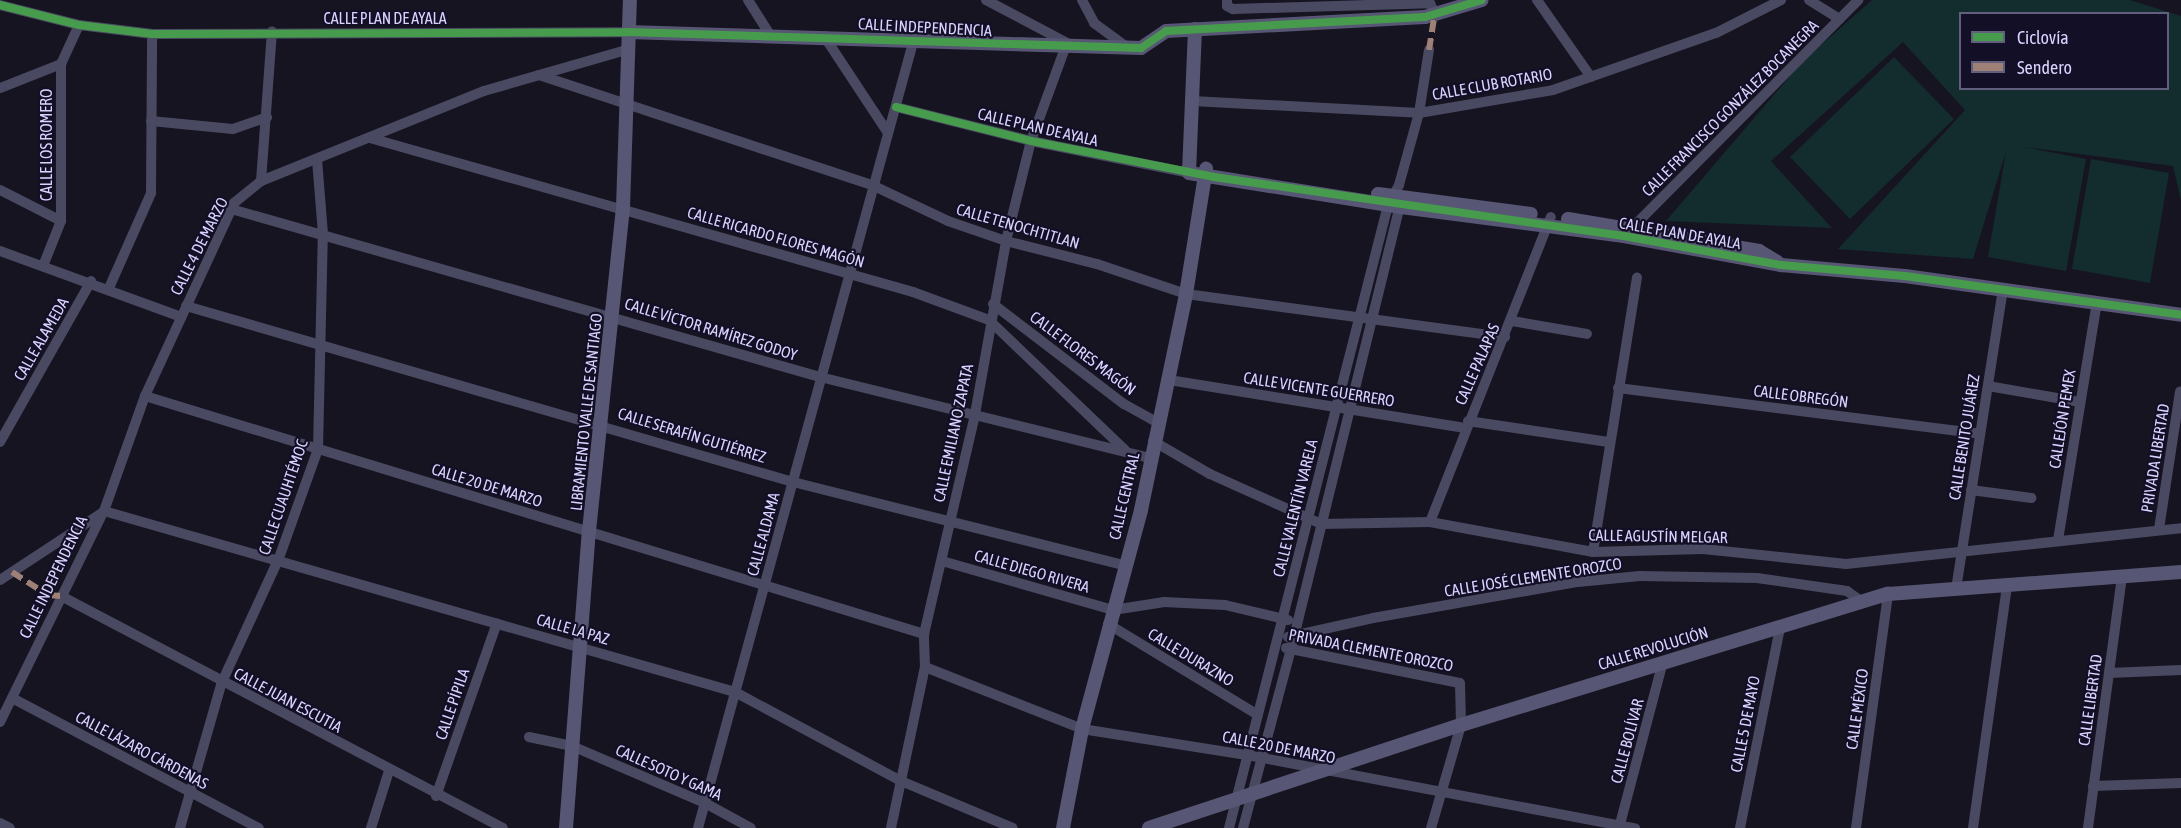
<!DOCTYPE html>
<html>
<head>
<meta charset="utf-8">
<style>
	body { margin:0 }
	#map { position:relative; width:2181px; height:828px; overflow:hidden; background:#161421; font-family:"Asap Condensed",sans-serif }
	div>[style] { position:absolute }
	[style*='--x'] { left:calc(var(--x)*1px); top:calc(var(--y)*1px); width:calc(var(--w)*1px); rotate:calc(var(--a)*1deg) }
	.green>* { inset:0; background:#132c2d }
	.street>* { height:10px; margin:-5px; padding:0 5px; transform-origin:5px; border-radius:5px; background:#4a4962 }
	.secondary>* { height:14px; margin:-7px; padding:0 7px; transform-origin:7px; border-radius:7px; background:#575674 }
	.quiet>* { height:6px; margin-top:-3px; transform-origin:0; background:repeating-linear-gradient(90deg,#9e8076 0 12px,transparent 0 18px) }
	.cycleway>* { height:8px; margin:-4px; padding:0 4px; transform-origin:4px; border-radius:4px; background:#469c4c }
	span { translate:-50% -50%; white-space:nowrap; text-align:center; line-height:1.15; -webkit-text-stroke:4.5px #130f26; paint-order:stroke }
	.street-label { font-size:16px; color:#d9d4ff }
	.legend { position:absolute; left:1959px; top:12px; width:210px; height:78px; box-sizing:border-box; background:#130f26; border:2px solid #625e7d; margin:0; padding:8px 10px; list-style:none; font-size:18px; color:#d9d4ff }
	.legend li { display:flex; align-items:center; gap:12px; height:30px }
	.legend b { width:30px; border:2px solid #625e7d }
</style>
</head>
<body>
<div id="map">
	<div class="green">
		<div style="clip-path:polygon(evenodd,1872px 0,2130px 0,2181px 16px,2181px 201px,2173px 166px,2025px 147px,2086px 159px,2066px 271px,1988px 257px,2006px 152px,1973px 259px,1838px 249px,1965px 110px,1903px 42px,1771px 161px,1832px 228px,1666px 221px,1803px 61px,1872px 0,1960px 14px,2168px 14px,2168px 88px,1960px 88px,1960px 14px)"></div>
		<div style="clip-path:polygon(1894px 57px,1954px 119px,1850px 219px,1790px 157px)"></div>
		<div style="clip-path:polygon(2091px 159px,2169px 173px,2150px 283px,2072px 269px)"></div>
	</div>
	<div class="street">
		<div style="--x:748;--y:0;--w:45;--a:57.7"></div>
		<div style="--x:986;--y:0;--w:96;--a:27.9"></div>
		<div style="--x:1082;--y:0;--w:26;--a:62"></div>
		<div style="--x:1094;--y:23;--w:42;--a:36.3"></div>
		<div style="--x:1227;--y:0;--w:6;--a:90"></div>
		<div style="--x:1227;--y:6;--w:7;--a:27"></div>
		<div style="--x:1233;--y:9;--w:197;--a:-1.7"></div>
		<div style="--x:1430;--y:3;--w:12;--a:66"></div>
		<div style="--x:1537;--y:0;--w:94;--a:55"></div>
		<div style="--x:1809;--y:0;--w:36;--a:32"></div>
		<div style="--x:0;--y:5;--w:81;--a:14.2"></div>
		<div style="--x:79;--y:25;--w:74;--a:7"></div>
		<div style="--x:152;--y:34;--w:476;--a:-0.2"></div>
		<div style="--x:824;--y:36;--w:116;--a:56.6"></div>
		<div style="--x:539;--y:75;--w:353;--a:18.3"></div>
		<div style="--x:874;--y:186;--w:82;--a:25.3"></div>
		<div style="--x:948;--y:221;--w:61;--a:19"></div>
		<div style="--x:1006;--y:241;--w:94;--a:14.2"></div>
		<div style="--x:1097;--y:264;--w:94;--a:18.6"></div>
		<div style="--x:1186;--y:294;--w:322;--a:7.7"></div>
		<div style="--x:0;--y:88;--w:66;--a:-21.5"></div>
		<div style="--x:1192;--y:101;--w:227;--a:3"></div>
		<div style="--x:1419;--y:113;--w:136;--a:-9.7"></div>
		<div style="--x:1553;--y:90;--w:173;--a:-19.3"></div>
		<div style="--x:1716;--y:33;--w:73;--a:-26.9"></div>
		<div style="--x:896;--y:107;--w:139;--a:14.1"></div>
		<div style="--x:1031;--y:141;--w:161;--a:11.4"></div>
		<div style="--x:151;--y:121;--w:82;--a:5.6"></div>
		<div style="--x:233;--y:129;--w:36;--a:-19"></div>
		<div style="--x:370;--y:138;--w:564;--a:15.83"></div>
		<div style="--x:913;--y:292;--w:81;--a:20.2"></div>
		<div style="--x:989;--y:320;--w:188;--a:43.7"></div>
		<div style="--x:261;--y:181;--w:150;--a:-85.8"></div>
		<div style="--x:0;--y:190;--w:68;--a:26.9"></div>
		<div style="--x:231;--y:209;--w:612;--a:15.92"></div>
		<div style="--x:820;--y:377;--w:340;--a:13.8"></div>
		<div style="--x:1628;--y:232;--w:327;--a:-45.2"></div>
		<div style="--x:0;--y:251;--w:193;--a:20"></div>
		<div style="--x:43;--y:266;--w:48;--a:-68.2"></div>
		<div style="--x:61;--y:221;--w:157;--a:-90"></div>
		<div style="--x:61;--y:64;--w:43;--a:-65.2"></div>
		<div style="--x:109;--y:288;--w:104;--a:-66.1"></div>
		<div style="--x:151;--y:193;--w:159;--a:-89.6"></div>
		<div style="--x:993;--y:304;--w:165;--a:37.4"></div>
		<div style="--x:1124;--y:404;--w:39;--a:29"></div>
		<div style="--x:186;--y:306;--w:632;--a:16.17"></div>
		<div style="--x:793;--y:482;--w:340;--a:14.1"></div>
		<div style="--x:1512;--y:321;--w:76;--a:9.8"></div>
		<div style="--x:1169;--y:380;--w:300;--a:9.2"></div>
		<div style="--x:1988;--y:386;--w:93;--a:9.9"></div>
		<div style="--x:1618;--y:388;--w:365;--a:7.2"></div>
		<div style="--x:145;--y:396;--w:815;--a:16.99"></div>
		<div style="--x:1468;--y:421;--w:142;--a:8.5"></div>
		<div style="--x:1153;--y:441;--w:66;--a:30.1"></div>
		<div style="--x:1210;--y:474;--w:122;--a:24.2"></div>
		<div style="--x:1321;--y:524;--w:109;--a:-1.1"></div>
		<div style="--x:1430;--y:522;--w:166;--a:10.4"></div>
		<div style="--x:1593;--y:552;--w:110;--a:-1.6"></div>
		<div style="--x:1703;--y:549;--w:144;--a:6"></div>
		<div style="--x:1846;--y:564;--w:337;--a:-6.1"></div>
		<div style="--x:0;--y:442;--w:185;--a:-60.5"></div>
		<div style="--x:1971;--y:490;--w:61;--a:7.6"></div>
		<div style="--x:104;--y:511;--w:656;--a:16.01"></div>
		<div style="--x:735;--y:692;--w:188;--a:28.2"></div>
		<div style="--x:901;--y:781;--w:121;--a:22.8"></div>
		<div style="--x:1430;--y:522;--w:328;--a:-68.4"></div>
		<div style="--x:2159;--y:529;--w:139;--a:-81.3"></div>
		<div style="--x:2058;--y:540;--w:240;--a:-80.7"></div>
		<div style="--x:1593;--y:552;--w:278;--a:-80.9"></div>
		<div style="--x:942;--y:561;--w:178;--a:16"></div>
		<div style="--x:1113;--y:610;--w:52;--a:-8.9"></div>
		<div style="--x:1164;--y:602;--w:61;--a:2.8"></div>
		<div style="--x:1225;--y:605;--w:65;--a:13.4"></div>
		<div style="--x:0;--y:580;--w:122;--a:-33.3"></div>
		<div style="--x:1956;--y:589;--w:303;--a:-81.1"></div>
		<div style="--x:61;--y:596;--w:499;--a:27.7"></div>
		<div style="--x:1108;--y:624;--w:175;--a:31.2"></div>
		<div style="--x:1288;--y:637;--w:87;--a:-12.6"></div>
		<div style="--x:1373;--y:618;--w:208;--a:-10"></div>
		<div style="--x:1578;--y:582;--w:62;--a:-5.5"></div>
		<div style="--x:1640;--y:576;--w:117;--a:1"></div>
		<div style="--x:1757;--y:578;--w:91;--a:8.2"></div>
		<div style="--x:1847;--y:591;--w:19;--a:36"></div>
		<div style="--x:1286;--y:648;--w:177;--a:11.4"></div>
		<div style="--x:1460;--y:683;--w:42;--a:88.6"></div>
		<div style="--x:1461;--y:725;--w:107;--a:106.2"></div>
		<div style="--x:925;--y:667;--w:169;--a:21.5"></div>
		<div style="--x:1082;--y:729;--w:167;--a:9"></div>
		<div style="--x:1247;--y:755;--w:395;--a:10.7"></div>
		<div style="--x:2109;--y:673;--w:72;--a:-2.4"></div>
		<div style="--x:12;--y:698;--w:279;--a:27.8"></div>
		<div style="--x:0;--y:722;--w:235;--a:-63.8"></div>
		<div style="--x:104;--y:511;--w:122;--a:-70.4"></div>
		<div style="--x:145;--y:396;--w:213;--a:-65.2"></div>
		<div style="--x:234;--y:203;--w:35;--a:-39"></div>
		<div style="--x:261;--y:181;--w:240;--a:-22"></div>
		<div style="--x:484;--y:91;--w:148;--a:-16.1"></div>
		<div style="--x:529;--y:737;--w:44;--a:11.8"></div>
		<div style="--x:572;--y:746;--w:145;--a:23.2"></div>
		<div style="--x:705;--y:803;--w:52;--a:28.5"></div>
		<div style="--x:2093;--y:786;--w:88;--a:-2"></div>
		<div style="--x:436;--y:796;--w:183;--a:-70.6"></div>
		<div style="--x:0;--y:823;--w:11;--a:27"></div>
		<div style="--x:180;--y:828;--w:152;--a:-74"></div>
		<div style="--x:222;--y:682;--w:136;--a:-65.3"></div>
		<div style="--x:279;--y:558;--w:116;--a:-70.3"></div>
		<div style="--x:318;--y:449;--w:215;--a:-88.7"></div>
		<div style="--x:323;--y:234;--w:75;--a:-94.6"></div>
		<div style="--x:371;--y:828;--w:60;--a:-72.5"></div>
		<div style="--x:698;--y:828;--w:818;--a:-74.69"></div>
		<div style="--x:891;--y:828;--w:165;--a:-78.1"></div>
		<div style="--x:925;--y:667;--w:33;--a:-92"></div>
		<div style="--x:924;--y:634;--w:226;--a:-76.9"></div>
		<div style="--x:975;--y:414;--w:176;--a:-79.8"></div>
		<div style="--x:1006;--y:241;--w:103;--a:-76"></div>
		<div style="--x:1031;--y:141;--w:99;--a:-69.9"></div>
		<div style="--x:1229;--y:828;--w:643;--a:-75.68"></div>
		<div style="--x:1388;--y:205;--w:23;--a:-61"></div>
		<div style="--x:1399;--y:185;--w:75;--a:-74.5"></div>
		<div style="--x:1419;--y:113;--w:64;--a:-81"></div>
		<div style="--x:1243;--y:828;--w:185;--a:-75"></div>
		<div style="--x:1291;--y:649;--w:462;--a:-76.2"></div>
		<div style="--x:1619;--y:828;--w:172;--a:-75.2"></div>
		<div style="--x:1740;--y:828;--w:205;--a:-78.7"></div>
		<div style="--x:1856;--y:828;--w:236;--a:-82.2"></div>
		<div style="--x:1973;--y:828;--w:245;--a:-82"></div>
		<div style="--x:2088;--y:828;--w:254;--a:-82.3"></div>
	</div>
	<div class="secondary">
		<div style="--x:1195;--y:29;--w:144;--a:92.4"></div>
		<div style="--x:1189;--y:173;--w:215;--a:9.1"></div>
		<div style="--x:1401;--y:207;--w:225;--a:7.4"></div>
		<div style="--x:1624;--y:236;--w:160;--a:10.5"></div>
		<div style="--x:1781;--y:265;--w:124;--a:5.1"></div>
		<div style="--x:1905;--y:276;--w:279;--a:8"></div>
		<div style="--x:628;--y:32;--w:513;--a:1.79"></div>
		<div style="--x:1141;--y:48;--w:30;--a:-34"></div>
		<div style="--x:1166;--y:31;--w:259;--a:-3.1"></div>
		<div style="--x:1425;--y:17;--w:59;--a:-16.6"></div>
		<div style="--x:1378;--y:194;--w:154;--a:7.4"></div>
		<div style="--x:1568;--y:219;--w:194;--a:9.5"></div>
		<div style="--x:1759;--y:251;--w:21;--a:31"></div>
		<div style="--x:566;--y:828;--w:298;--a:-85.6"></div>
		<div style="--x:589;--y:531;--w:325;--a:-84"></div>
		<div style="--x:623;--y:208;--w:208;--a:-88.1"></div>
		<div style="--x:1063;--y:828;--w:101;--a:-79.1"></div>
		<div style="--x:1082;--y:729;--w:227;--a:-74.9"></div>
		<div style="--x:1141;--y:510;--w:221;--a:-78.2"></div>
		<div style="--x:1186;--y:294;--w:127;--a:-80.9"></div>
		<div style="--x:1149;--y:828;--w:329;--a:-18.3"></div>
		<div style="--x:1461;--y:725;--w:447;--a:-17.1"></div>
		<div style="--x:1888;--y:594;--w:294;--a:-4.3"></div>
	</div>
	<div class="quiet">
		<div style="--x:1429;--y:50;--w:36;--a:-81"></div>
		<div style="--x:12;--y:572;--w:43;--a:32.6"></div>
		<div style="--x:48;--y:595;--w:13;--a:4"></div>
	</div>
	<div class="cycleway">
		<div style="--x:0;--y:5;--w:81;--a:14.2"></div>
		<div style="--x:79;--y:25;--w:74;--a:7"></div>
		<div style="--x:152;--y:34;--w:476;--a:-0.2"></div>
		<div style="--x:628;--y:32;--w:513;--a:1.79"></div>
		<div style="--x:1141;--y:48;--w:30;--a:-34"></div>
		<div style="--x:1166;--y:31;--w:259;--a:-3.1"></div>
		<div style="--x:1425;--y:17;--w:59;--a:-16.6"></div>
		<div style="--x:896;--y:107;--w:139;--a:14.1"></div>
		<div style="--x:1031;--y:141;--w:187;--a:11.1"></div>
		<div style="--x:1214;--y:177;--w:414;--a:8.2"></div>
		<div style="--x:1624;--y:236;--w:160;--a:10.5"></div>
		<div style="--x:1781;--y:265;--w:124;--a:5.1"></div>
		<div style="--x:1905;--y:276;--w:279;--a:8"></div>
	</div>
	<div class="street-label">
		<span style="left:385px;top:18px">CALLE PLAN DE AYALA</span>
		<span style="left:925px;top:27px;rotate:3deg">CALLE INDEPENDENCIA</span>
		<span style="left:1492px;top:84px;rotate:-10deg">CALLE CLUB ROTARIO</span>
		<span style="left:1730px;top:108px;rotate:-45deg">CALLE FRANCISCO GONZÁLEZ BOCANEGRA</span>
		<span style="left:1038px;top:127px;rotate:13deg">CALLE PLAN DE AYALA</span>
		<span style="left:46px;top:145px;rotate:-90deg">CALLE LOS ROMERO</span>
		<span style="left:1018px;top:226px;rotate:16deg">CALLE TENOCHTITLAN</span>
		<span style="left:1680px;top:233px;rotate:10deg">CALLE PLAN DE AYALA</span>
		<span style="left:776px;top:237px;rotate:16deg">CALLE RICARDO FLORES MAGÓN</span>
		<span style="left:199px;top:246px;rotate:-63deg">CALLE 4 DE MARZO</span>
		<span style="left:711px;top:329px;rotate:17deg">CALLE VÍCTOR RAMÍREZ GODOY</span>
		<span style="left:41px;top:339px;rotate:-60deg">CALLE ALAMEDA</span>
		<span style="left:1083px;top:353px;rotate:37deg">CALLE FLORES MAGÓN</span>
		<span style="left:1477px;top:364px;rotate:-66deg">CALLE PALAPAS</span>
		<span style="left:1319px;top:389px;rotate:9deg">CALLE VICENTE GUERRERO</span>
		<span style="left:1801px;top:396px;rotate:7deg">CALLE OBREGÓN</span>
		<span style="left:586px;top:412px;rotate:-84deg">LIBRAMIENTO VALLE DE SANTIAGO</span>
		<span style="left:2062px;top:419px;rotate:-81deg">CALLEJÓN PEMEX</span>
		<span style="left:953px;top:433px;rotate:-78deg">CALLE EMILIANO ZAPATA</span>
		<span style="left:692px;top:435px;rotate:17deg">CALLE SERAFÍN GUTIÉRREZ</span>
		<span style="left:1964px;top:437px;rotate:-81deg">CALLE BENITO JUÁREZ</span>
		<span style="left:2155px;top:458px;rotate:-81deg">PRIVADA LIBERTAD</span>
		<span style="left:487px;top:485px;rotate:17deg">CALLE 20 DE MARZO</span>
		<span style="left:1124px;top:496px;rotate:-77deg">CALLE CENTRAL</span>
		<span style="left:283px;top:497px;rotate:-71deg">CALLE CUAUHTÉMOC</span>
		<span style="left:1295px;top:508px;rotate:-76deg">CALLE VALENTÍN VARELA</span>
		<span style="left:763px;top:534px;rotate:-75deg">CALLE ALDAMA</span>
		<span style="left:1658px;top:536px;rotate:1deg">CALLE AGUSTÍN MELGAR</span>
		<span style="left:1032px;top:571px;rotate:16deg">CALLE DIEGO RIVERA</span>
		<span style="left:53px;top:577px;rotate:-64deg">CALLE INDEPENDENCIA</span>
		<span style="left:1533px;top:577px;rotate:-9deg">CALLE JOSÉ CLEMENTE OROZCO</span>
		<span style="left:573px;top:629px;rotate:16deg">CALLE LA PAZ</span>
		<span style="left:1653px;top:648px;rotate:-17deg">CALLE REVOLUCIÓN</span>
		<span style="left:1371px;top:650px;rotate:11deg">PRIVADA CLEMENTE OROZCO</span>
		<span style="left:1191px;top:657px;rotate:31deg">CALLE DURAZNO</span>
		<span style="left:288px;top:700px;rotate:28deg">CALLE JUAN ESCUTIA</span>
		<span style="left:2090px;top:700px;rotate:-82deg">CALLE LIBERTAD</span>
		<span style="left:452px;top:704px;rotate:-71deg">CALLE PÍPILA</span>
		<span style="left:1857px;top:709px;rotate:-82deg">CALLE MÉXICO</span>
		<span style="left:1745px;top:724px;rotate:-79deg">CALLE 5 DE MAYO</span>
		<span style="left:1627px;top:741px;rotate:-75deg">CALLE BOLÍVAR</span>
		<span style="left:1279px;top:747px;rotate:11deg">CALLE 20 DE MARZO</span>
		<span style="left:142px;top:750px;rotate:28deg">CALLE LÁZARO CÁRDENAS</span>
		<span style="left:669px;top:772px;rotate:24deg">CALLE SOTO Y GAMA</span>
	</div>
	<ul class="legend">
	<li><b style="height:8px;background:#469c4c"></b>Ciclovía</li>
	<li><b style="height:8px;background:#9e8076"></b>Sendero</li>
	</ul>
</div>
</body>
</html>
